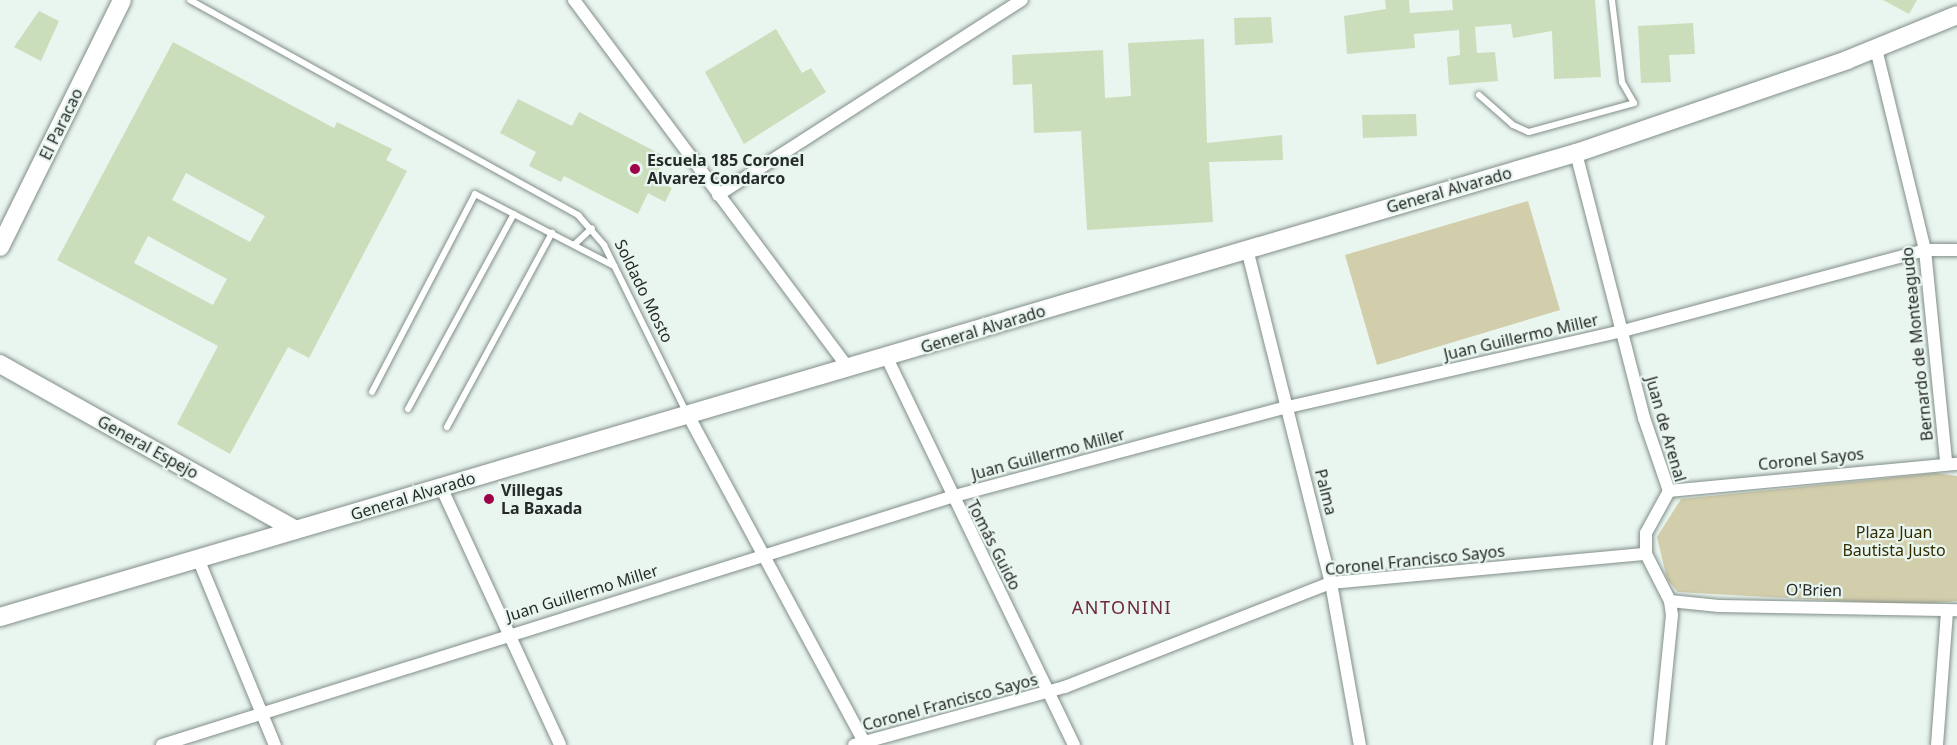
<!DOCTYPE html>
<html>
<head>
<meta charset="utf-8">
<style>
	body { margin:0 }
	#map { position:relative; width:1957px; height:745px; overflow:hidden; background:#e9f5ef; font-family:"Noto Sans",sans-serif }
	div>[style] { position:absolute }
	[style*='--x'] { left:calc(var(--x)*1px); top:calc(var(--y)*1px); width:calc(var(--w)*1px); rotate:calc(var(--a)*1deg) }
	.green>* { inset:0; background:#d2cdab }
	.building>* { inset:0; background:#cadebc }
	.roads { filter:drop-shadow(0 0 2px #828e88) drop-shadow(0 0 2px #828e88) }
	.lane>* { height:6px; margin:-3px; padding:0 3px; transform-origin:3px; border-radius:3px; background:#fff }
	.street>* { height:12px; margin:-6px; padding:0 6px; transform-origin:6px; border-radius:6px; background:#fff }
	.secondary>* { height:18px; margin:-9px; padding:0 9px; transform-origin:9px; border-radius:9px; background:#fff }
	.dots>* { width:16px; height:16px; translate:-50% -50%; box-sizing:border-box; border:3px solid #e9f5ef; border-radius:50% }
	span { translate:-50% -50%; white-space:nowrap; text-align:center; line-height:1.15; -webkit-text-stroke:4.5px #e9f5ef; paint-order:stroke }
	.street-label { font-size:16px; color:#262a28 }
	.poi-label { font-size:16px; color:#262a28; font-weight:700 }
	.left { translate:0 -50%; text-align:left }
	.park-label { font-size:16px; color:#342d00 }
	.neighbourhood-label { font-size:18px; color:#6e293e; letter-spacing:1.5px }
</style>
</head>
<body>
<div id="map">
	<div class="green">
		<div style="clip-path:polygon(1528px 201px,1560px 310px,1377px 365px,1345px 255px)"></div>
		<div style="clip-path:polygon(1937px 473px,1957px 476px,1957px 601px,1911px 605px,1678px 592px,1667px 579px,1657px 537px,1681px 499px)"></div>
	</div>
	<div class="building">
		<div style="clip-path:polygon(1385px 0,1409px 0,1410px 13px,1453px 10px,1452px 0,1595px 0,1601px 77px,1554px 79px,1552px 31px,1513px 38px,1511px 24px,1475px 27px,1477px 53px,1495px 52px,1498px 81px,1449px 85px,1447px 57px,1460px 55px,1459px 30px,1414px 34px,1415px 48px,1347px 54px,1344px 16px,1386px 9px)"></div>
		<div style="clip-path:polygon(1883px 0,1917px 0,1909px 14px)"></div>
		<div style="clip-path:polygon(39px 11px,59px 21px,41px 61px,14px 47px)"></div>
		<div style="clip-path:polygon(1271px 17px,1273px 43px,1235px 45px,1234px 18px)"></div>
		<div style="clip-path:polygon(1693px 23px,1695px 54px,1669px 55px,1671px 82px,1641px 83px,1638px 26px)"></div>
		<div style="clip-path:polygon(776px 29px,802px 73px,811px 68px,826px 92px,744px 144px,705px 72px)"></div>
		<div style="clip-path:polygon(1204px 39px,1207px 143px,1282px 135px,1283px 160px,1209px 162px,1213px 222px,1087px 230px,1081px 131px,1034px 133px,1032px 84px,1013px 85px,1012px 55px,1103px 50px,1105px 98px,1131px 96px,1128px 43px)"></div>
		<div style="clip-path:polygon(evenodd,173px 42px,334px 128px,337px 122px,392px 149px,386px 160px,407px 171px,309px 358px,288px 347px,230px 454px,177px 424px,218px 346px,57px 260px,173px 42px,186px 173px,265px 216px,250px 242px,172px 200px,186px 173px,173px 42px,148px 236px,227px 279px,213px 305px,134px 263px,148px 236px)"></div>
		<div style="clip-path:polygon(518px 99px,572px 126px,579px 112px,666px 157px,654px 179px,672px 188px,665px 202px,648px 193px,638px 214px,564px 176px,561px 182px,529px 166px,536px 152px,500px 133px)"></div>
		<div style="clip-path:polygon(1416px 114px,1417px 136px,1363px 138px,1362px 115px)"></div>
	</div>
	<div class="roads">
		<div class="lane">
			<div style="--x:190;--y:0;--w:444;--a:29"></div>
			<div style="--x:578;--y:215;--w:40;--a:49"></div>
			<div style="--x:604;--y:245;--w:186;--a:63.8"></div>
			<div style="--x:1479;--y:95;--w:45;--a:41.4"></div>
			<div style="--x:1513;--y:125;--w:17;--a:24"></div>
			<div style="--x:1529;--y:132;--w:109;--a:-15.4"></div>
			<div style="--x:1634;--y:103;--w:24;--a:-120"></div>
			<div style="--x:1622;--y:82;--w:83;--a:-97"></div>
			<div style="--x:575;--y:244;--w:23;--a:-43"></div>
			<div style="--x:372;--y:392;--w:223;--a:-62.5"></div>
			<div style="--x:475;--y:194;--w:157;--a:27.4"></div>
			<div style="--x:408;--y:409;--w:222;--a:-61.5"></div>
			<div style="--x:447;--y:427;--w:221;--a:-61.6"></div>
		</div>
		<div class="street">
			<div style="--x:574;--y:0;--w:459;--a:53.3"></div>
			<div style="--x:1876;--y:49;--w:207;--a:76.3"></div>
			<div style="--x:1925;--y:250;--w:213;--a:84.3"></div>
			<div style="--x:1576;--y:153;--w:274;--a:75.6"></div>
			<div style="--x:1644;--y:418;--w:77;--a:71.1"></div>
			<div style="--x:1669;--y:491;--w:48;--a:118.7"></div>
			<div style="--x:1646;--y:533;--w:21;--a:90"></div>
			<div style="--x:1646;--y:554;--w:53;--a:62.9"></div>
			<div style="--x:1670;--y:601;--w:14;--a:82"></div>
			<div style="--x:1672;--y:615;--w:131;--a:95.7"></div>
			<div style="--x:718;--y:195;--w:361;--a:-32.7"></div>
			<div style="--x:1247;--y:249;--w:344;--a:75.9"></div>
			<div style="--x:1331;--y:583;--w:165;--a:79.9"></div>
			<div style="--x:887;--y:358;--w:430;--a:64.2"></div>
			<div style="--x:688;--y:415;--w:375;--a:61.7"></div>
			<div style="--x:441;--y:487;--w:284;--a:65.2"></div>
			<div style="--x:1669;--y:491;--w:289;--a:-5.4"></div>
			<div style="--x:199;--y:561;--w:199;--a:67.6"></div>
			<div style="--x:1670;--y:601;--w:49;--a:5.8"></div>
			<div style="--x:1719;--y:606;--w:238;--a:1"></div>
			<div style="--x:162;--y:745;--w:827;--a:-17.45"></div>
			<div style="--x:951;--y:497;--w:349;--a:-15"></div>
			<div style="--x:1288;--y:407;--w:344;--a:-12.8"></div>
			<div style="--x:1623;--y:331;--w:313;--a:-15"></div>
			<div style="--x:1925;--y:250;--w:32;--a:0"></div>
			<div style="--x:854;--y:745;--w:219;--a:-15.4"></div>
			<div style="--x:1065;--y:687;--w:286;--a:-21.4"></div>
			<div style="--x:1331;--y:583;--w:316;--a:-5.3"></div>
			<div style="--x:1937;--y:745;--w:133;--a:-85.7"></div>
		</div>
		<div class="secondary">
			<div style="--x:0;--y:247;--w:275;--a:-63.7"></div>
			<div style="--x:0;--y:364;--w:339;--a:29.3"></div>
			<div style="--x:0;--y:617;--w:1643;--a:-16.41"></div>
			<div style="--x:1576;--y:153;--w:287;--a:-18.9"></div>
			<div style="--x:1847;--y:60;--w:119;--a:-22.2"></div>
		</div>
	</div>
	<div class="dots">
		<div style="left:635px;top:169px;background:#9e034a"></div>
		<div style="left:489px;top:499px;background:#9e034a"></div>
	</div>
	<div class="street-label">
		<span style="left:61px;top:124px;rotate:-64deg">El Paracao</span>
		<span style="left:1449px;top:190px;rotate:-16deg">General Alvarado</span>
		<span style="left:644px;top:291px;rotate:64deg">Soldado Mosto</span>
		<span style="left:983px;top:329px;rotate:-17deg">General Alvarado</span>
		<span style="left:1521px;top:337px;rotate:-13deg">Juan Guillermo Miller</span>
		<span style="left:1917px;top:344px;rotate:-96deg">Bernardo de Monteagudo</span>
		<span style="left:1666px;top:429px;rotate:74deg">Juan de Arenal</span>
		<span style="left:148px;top:447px;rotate:29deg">General Espejo</span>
		<span style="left:1048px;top:454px;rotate:-15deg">Juan Guillermo Miller</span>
		<span style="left:1811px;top:459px;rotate:-6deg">Coronel Sayos</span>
		<span style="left:1326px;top:492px;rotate:76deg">Palma</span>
		<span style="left:413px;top:496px;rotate:-17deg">General Alvarado</span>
		<span style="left:994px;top:545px;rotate:63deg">Tomás Guido</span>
		<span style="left:1415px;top:560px;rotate:-6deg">Coronel Francisco Sayos</span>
		<span style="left:1814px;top:590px;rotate:1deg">O'Brien</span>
		<span style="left:582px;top:593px;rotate:-17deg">Juan Guillermo Miller</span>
		<span style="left:950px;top:702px;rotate:-15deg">Coronel Francisco Sayos</span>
	</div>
	<div class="poi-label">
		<span class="left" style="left:647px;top:169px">Escuela 185 Coronel<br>Alvarez Condarco</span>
		<span class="left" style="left:501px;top:499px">Villegas<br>La Baxada</span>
	</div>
	<div class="park-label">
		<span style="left:1894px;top:541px">Plaza Juan<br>Bautista Justo</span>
	</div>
	<div class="neighbourhood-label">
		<span style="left:1122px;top:607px">ANTONINI</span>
	</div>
</div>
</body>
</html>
